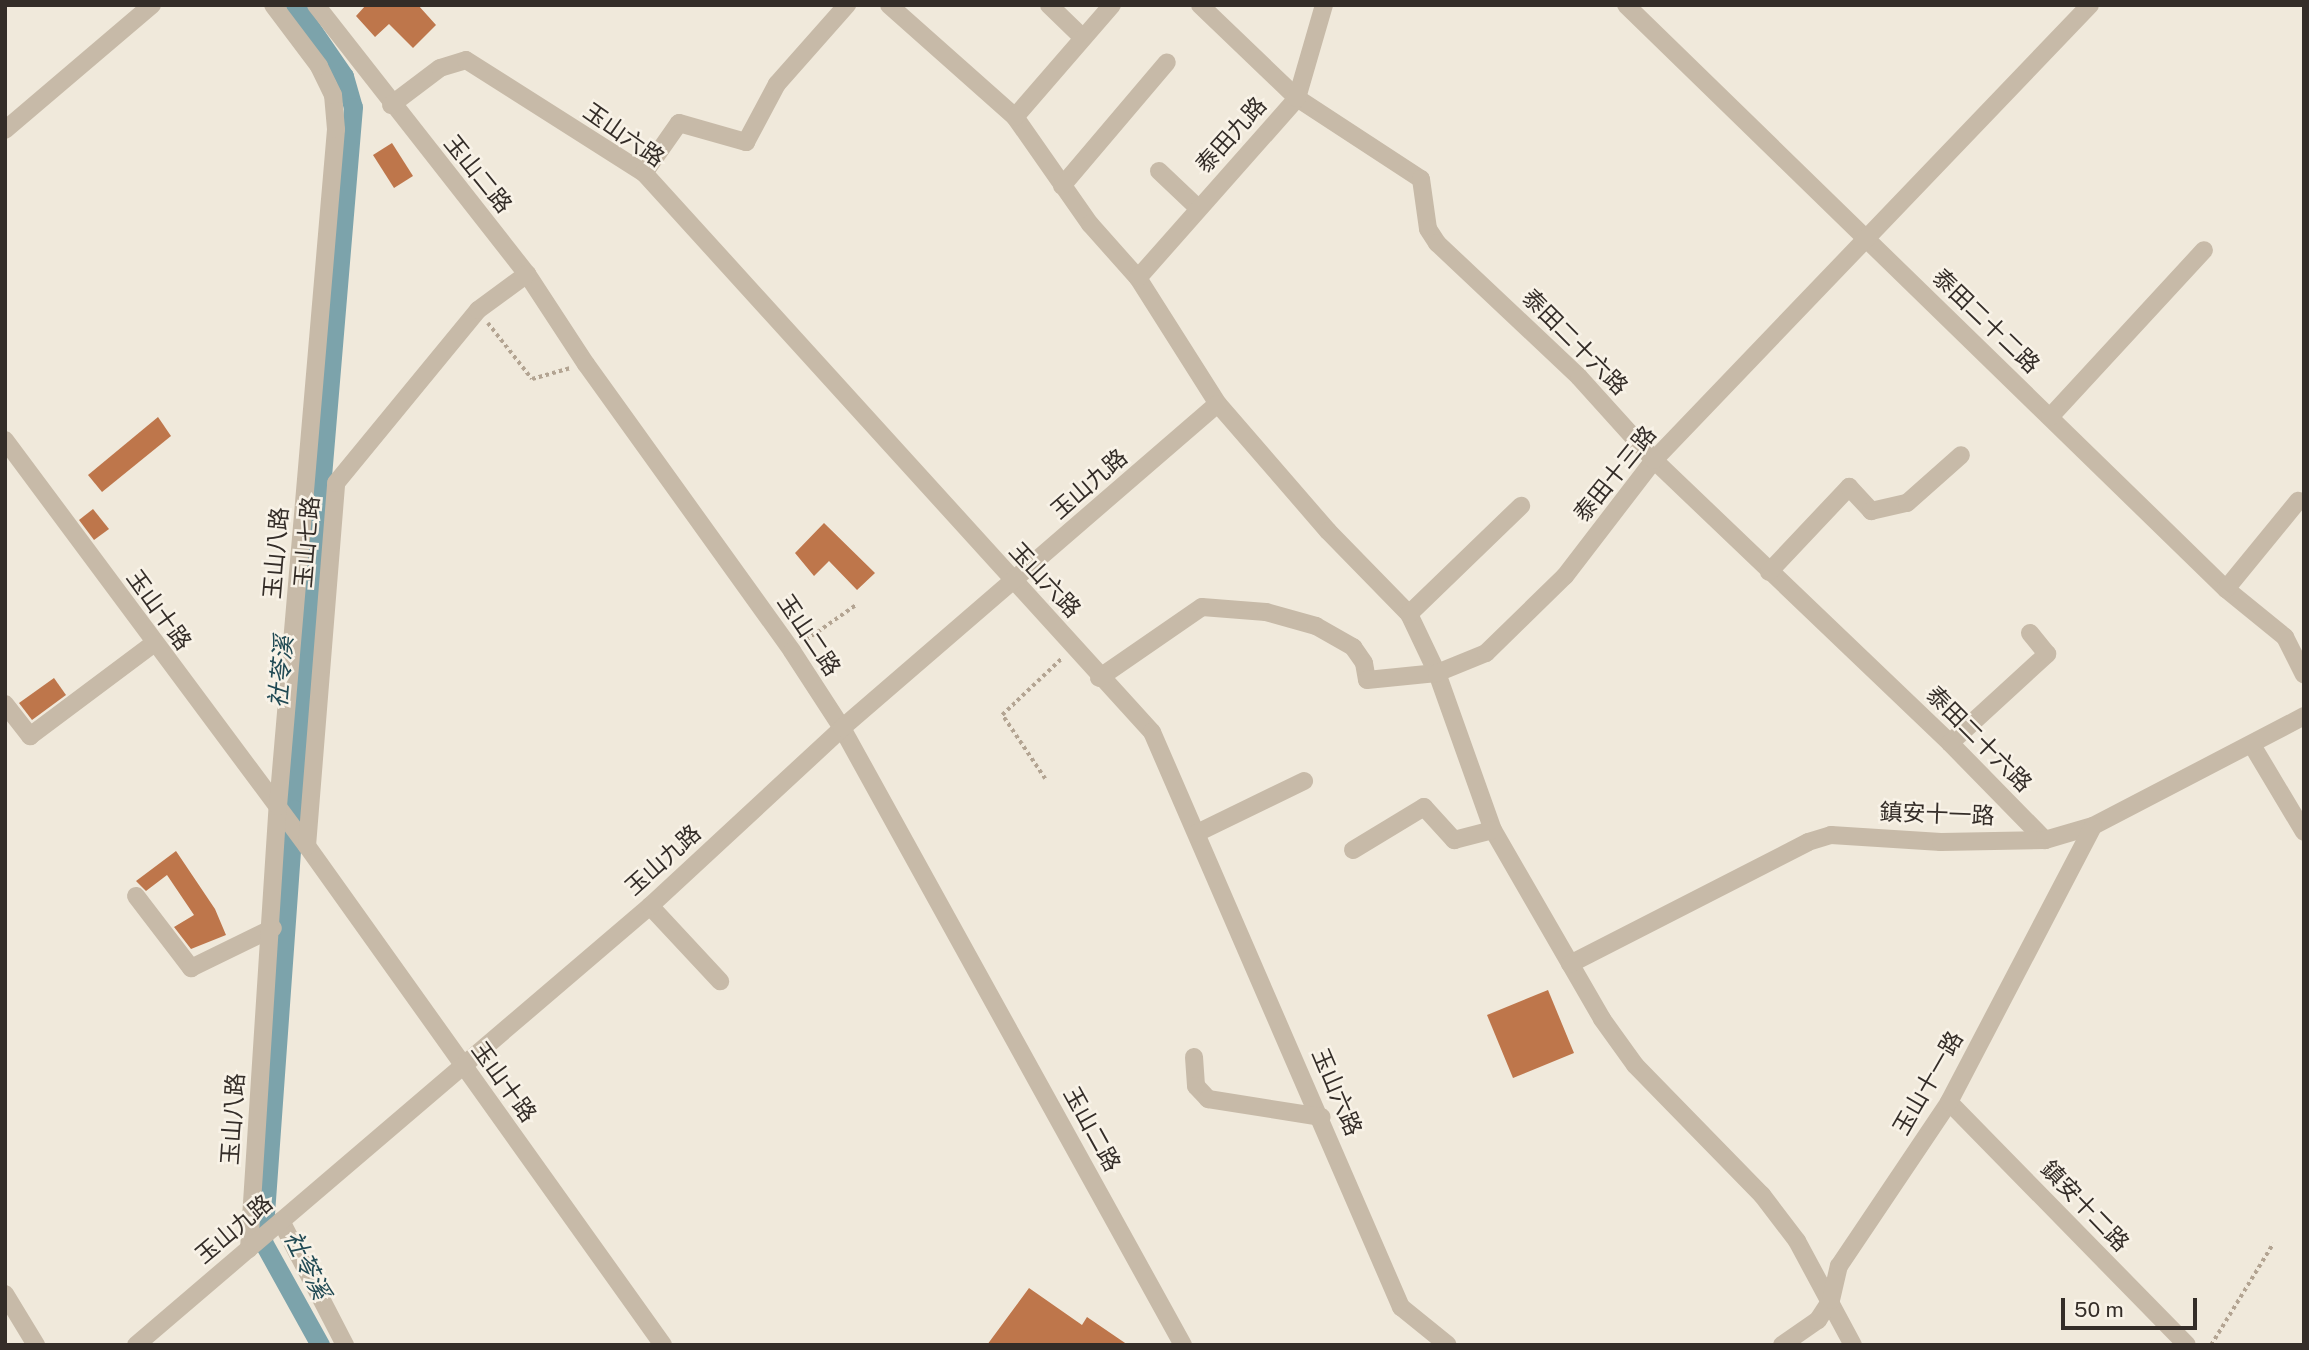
<!DOCTYPE html>
<html>
<head>
<meta charset="utf-8">
<style>
	body { margin:0 }
	#map { position:relative; width:2309px; height:1350px; overflow:hidden; background:#f0e9db; font-family:"Public Sans","Noto Sans TC",sans-serif }
	div>[style] { position:absolute }
	[style*='--x'] { left:calc(var(--x)*1px); top:calc(var(--y)*1px); width:calc(var(--w)*1px); rotate:calc(var(--a)*1deg) }
	.canal>* { height:19px; margin:-9.5px; padding:0 9.5px; transform-origin:9.5px; border-radius:9.5px; background:#7ca3ab }
	.building>* { inset:0; background:#be764b }
	.path>* { height:3.5px; margin-top:-1.75px; transform-origin:0; background:repeating-linear-gradient(90deg,#b3a492 0 3.5px,transparent 0 7px) }
	.minor>* { height:18px; margin:-9px; padding:0 9px; transform-origin:9px; border-radius:9px; background:#c7baa8 }
	span { translate:-50% -50%; white-space:nowrap; text-align:center; line-height:1.15; -webkit-text-stroke:5px #f8f2e7; paint-order:stroke }
	.street-label { font-size:23px; color:#342d28 }
	.water-label { font-size:24px; color:#204953; font-style:italic }
	.frame { position:absolute; inset:0; border:7px solid #342d28; pointer-events:none }
	.scale { position:absolute; left:2061px; top:1298px; width:136px; height:32px; box-sizing:border-box; border:4px solid #342d28; border-top:0; padding-left:9px; font-size:21px; line-height:24px; white-space:nowrap; color:#342d28; -webkit-text-stroke:5px #f8f2e7; paint-order:stroke }
</style>
</head>
<body>
<div id="map">
	<div class="canal">
		<div style="--x:295;--y:5;--w:86;--a:55.4"></div>
		<div style="--x:344;--y:76;--w:32;--a:74"></div>
		<div style="--x:353;--y:107;--w:704;--a:94.8"></div>
		<div style="--x:294;--y:809;--w:434;--a:94.1"></div>
		<div style="--x:263;--y:1242;--w:118;--a:61"></div>
	</div>
	<div class="building">
		<div style="clip-path:polygon(366px 5px,418px 5px,436px 25px,413px 48px,389px 24px,375px 37px,356px 16px)"></div>
		<div style="clip-path:polygon(392px 143px,413px 176px,394px 188px,373px 155px)"></div>
		<div style="clip-path:polygon(158px 417px,171px 436px,102px 492px,88px 475px)"></div>
		<div style="clip-path:polygon(93px 509px,109px 529px,94px 540px,79px 520px)"></div>
		<div style="clip-path:polygon(824px 523px,875px 573px,857px 590px,829px 561px,814px 576px,795px 553px)"></div>
		<div style="clip-path:polygon(54px 678px,66px 695px,32px 720px,19px 703px)"></div>
		<div style="clip-path:polygon(176px 851px,215px 909px,226px 935px,191px 949px,174px 927px,194px 915px,167px 875px,146px 891px,136px 881px)"></div>
		<div style="clip-path:polygon(1548px 990px,1574px 1053px,1513px 1078px,1487px 1015px)"></div>
		<div style="clip-path:polygon(1029px 1288px,1082px 1325px,1087px 1317px,1128px 1345px,987px 1345px)"></div>
	</div>
	<div class="path">
		<div style="--x:488;--y:323;--w:71;--a:51.8"></div>
		<div style="--x:532;--y:379;--w:40;--a:-16"></div>
		<div style="--x:806;--y:640;--w:61;--a:-35"></div>
		<div style="--x:1045;--y:779;--w:77;--a:-123.9"></div>
		<div style="--x:1002;--y:715;--w:81;--a:-43.5"></div>
		<div style="--x:2211;--y:1345;--w:119;--a:-58.5"></div>
	</div>
	<div class="minor">
		<div style="--x:316;--y:5;--w:342;--a:51.9"></div>
		<div style="--x:527;--y:274;--w:108;--a:56.8"></div>
		<div style="--x:586;--y:364;--w:353;--a:54.3"></div>
		<div style="--x:792;--y:651;--w:92;--a:57"></div>
		<div style="--x:842;--y:728;--w:705;--a:61.07"></div>
		<div style="--x:889;--y:5;--w:169;--a:41.6"></div>
		<div style="--x:1015;--y:117;--w:131;--a:55"></div>
		<div style="--x:1090;--y:224;--w:72;--a:48.4"></div>
		<div style="--x:1138;--y:278;--w:149;--a:57.6"></div>
		<div style="--x:1218;--y:404;--w:168;--a:49.1"></div>
		<div style="--x:1328;--y:531;--w:116;--a:45.7"></div>
		<div style="--x:1409;--y:614;--w:65;--a:64.6"></div>
		<div style="--x:1437;--y:673;--w:167;--a:70.4"></div>
		<div style="--x:1493;--y:830;--w:218;--a:60"></div>
		<div style="--x:1602;--y:1019;--w:57;--a:54.3"></div>
		<div style="--x:1635;--y:1065;--w:182;--a:45.7"></div>
		<div style="--x:1762;--y:1195;--w:58;--a:52.7"></div>
		<div style="--x:1797;--y:1241;--w:118;--a:61.7"></div>
		<div style="--x:1049;--y:5;--w:46;--a:44.1"></div>
		<div style="--x:1200;--y:5;--w:134;--a:43.8"></div>
		<div style="--x:1297;--y:98;--w:148;--a:33.2"></div>
		<div style="--x:1421;--y:179;--w:50;--a:82"></div>
		<div style="--x:1428;--y:229;--w:17;--a:57"></div>
		<div style="--x:1437;--y:243;--w:195;--a:43.3"></div>
		<div style="--x:1579;--y:377;--w:112;--a:47.9"></div>
		<div style="--x:1654;--y:460;--w:410;--a:43.7"></div>
		<div style="--x:1950;--y:743;--w:136;--a:45.6"></div>
		<div style="--x:1626;--y:5;--w:837;--a:44.23"></div>
		<div style="--x:2226;--y:589;--w:76;--a:39.1"></div>
		<div style="--x:2285;--y:637;--w:42;--a:63.4"></div>
		<div style="--x:391;--y:105;--w:61;--a:-37.1"></div>
		<div style="--x:440;--y:68;--w:27;--a:-17"></div>
		<div style="--x:466;--y:60;--w:211;--a:32.4"></div>
		<div style="--x:644;--y:173;--w:755;--a:47.74"></div>
		<div style="--x:1152;--y:732;--w:627;--a:66.59"></div>
		<div style="--x:1401;--y:1307;--w:60;--a:39"></div>
		<div style="--x:1015;--y:117;--w:148;--a:-49.1"></div>
		<div style="--x:5;--y:130;--w:193;--a:-40.4"></div>
		<div style="--x:1159;--y:171;--w:52;--a:43.5"></div>
		<div style="--x:644;--y:173;--w:61;--a:-55"></div>
		<div style="--x:679;--y:123;--w:70;--a:15.8"></div>
		<div style="--x:746;--y:142;--w:66;--a:-61.9"></div>
		<div style="--x:777;--y:84;--w:106;--a:-48.5"></div>
		<div style="--x:1062;--y:186;--w:162;--a:-49.7"></div>
		<div style="--x:1138;--y:278;--w:240;--a:-48.5"></div>
		<div style="--x:1297;--y:98;--w:97;--a:-73.8"></div>
		<div style="--x:2050;--y:417;--w:227;--a:-47.3"></div>
		<div style="--x:5;--y:440;--w:506;--a:53.36"></div>
		<div style="--x:307;--y:846;--w:613;--a:54.49"></div>
		<div style="--x:1769;--y:572;--w:117;--a:-46.7"></div>
		<div style="--x:1849;--y:487;--w:33;--a:47"></div>
		<div style="--x:1871;--y:511;--w:37;--a:-13"></div>
		<div style="--x:1907;--y:503;--w:72;--a:-41.6"></div>
		<div style="--x:2226;--y:589;--w:114;--a:-50.7"></div>
		<div style="--x:1409;--y:614;--w:156;--a:-44"></div>
		<div style="--x:1099;--y:678;--w:125;--a:-34.6"></div>
		<div style="--x:1202;--y:607;--w:64;--a:4.5"></div>
		<div style="--x:1266;--y:612;--w:52;--a:15.6"></div>
		<div style="--x:1316;--y:626;--w:43;--a:29.6"></div>
		<div style="--x:1353;--y:647;--w:19;--a:55"></div>
		<div style="--x:1364;--y:663;--w:17;--a:80"></div>
		<div style="--x:1367;--y:680;--w:70;--a:-5.7"></div>
		<div style="--x:1437;--y:673;--w:53;--a:-22.2"></div>
		<div style="--x:1486;--y:653;--w:110;--a:-44.3"></div>
		<div style="--x:1565;--y:576;--w:146;--a:-52.5"></div>
		<div style="--x:1654;--y:460;--w:630;--a:-46.22"></div>
		<div style="--x:5;--y:704;--w:41;--a:52"></div>
		<div style="--x:30;--y:736;--w:154;--a:-36.8"></div>
		<div style="--x:1950;--y:743;--w:132;--a:-42.5"></div>
		<div style="--x:2047;--y:654;--w:27;--a:-129"></div>
		<div style="--x:2252;--y:745;--w:101;--a:59.1"></div>
		<div style="--x:1197;--y:833;--w:119;--a:-25.9"></div>
		<div style="--x:307;--y:846;--w:364;--a:-85.4"></div>
		<div style="--x:336;--y:483;--w:224;--a:-50.6"></div>
		<div style="--x:478;--y:310;--w:61;--a:-36.3"></div>
		<div style="--x:1353;--y:850;--w:83;--a:-31.2"></div>
		<div style="--x:1424;--y:807;--w:45;--a:47.7"></div>
		<div style="--x:1454;--y:840;--w:40;--a:-14.4"></div>
		<div style="--x:136;--y:896;--w:91;--a:52.6"></div>
		<div style="--x:191;--y:968;--w:91;--a:-26"></div>
		<div style="--x:650;--y:906;--w:103;--a:47"></div>
		<div style="--x:1570;--y:964;--w:267;--a:-27.1"></div>
		<div style="--x:1808;--y:842;--w:24;--a:-17"></div>
		<div style="--x:1831;--y:835;--w:110;--a:3.6"></div>
		<div style="--x:1941;--y:842;--w:104;--a:-1.1"></div>
		<div style="--x:2045;--y:840;--w:50;--a:-16.3"></div>
		<div style="--x:2093;--y:826;--w:238;--a:-27.5"></div>
		<div style="--x:1194;--y:1057;--w:29;--a:86"></div>
		<div style="--x:1196;--y:1086;--w:18;--a:47"></div>
		<div style="--x:1208;--y:1099;--w:115;--a:9"></div>
		<div style="--x:1949;--y:1102;--w:340;--a:45.6"></div>
		<div style="--x:281;--y:1221;--w:140;--a:62.7"></div>
		<div style="--x:249;--y:1249;--w:444;--a:-86.3"></div>
		<div style="--x:278;--y:806;--w:679;--a:-85.1"></div>
		<div style="--x:336;--y:129;--w:34;--a:-95"></div>
		<div style="--x:333;--y:95;--w:32;--a:-116"></div>
		<div style="--x:319;--y:66;--w:76;--a:-127"></div>
		<div style="--x:5;--y:1294;--w:60;--a:58.7"></div>
		<div style="--x:136;--y:1345;--w:676;--a:-40.5"></div>
		<div style="--x:650;--y:906;--w:262;--a:-42.8"></div>
		<div style="--x:842;--y:728;--w:496;--a:-40.8"></div>
		<div style="--x:1782;--y:1345;--w:44;--a:-34.8"></div>
		<div style="--x:1818;--y:1320;--w:24;--a:-57"></div>
		<div style="--x:1831;--y:1300;--w:35;--a:-77"></div>
		<div style="--x:1839;--y:1266;--w:197;--a:-56.1"></div>
		<div style="--x:1949;--y:1102;--w:311;--a:-62.4"></div>
	</div>
	<div class="street-label">
		<span style="left:624px;top:135px;rotate:35deg">玉山六路</span>
		<span style="left:1231px;top:135px;rotate:-48deg">泰田九路</span>
		<span style="left:478px;top:174px;rotate:51deg">玉山二路</span>
		<span style="left:1986px;top:321px;rotate:44deg">泰田二十二路</span>
		<span style="left:1575px;top:342px;rotate:45deg">泰田二十六路</span>
		<span style="left:1615px;top:474px;rotate:-51deg">泰田十三路</span>
		<span style="left:1089px;top:484px;rotate:-41deg">玉山九路</span>
		<span style="left:307px;top:542px;rotate:-85deg">玉山七路</span>
		<span style="left:276px;top:553px;rotate:-85deg">玉山八路</span>
		<span style="left:1045px;top:580px;rotate:47deg">玉山六路</span>
		<span style="left:159px;top:610px;rotate:54deg">玉山十路</span>
		<span style="left:809px;top:635px;rotate:56deg">玉山二路</span>
		<span style="left:1979px;top:739px;rotate:45deg">泰田二十六路</span>
		<span style="left:1937px;top:814px;rotate:2deg">鎮安十一路</span>
		<span style="left:663px;top:860px;rotate:-42deg">玉山九路</span>
		<span style="left:504px;top:1082px;rotate:54deg">玉山十路</span>
		<span style="left:1928px;top:1083px;rotate:-60deg">玉山十一路</span>
		<span style="left:1337px;top:1092px;rotate:67deg">玉山六路</span>
		<span style="left:233px;top:1119px;rotate:-86deg">玉山八路</span>
		<span style="left:1092px;top:1129px;rotate:61deg">玉山二路</span>
		<span style="left:2085px;top:1206px;rotate:46deg">鎮安十二路</span>
		<span style="left:234px;top:1229px;rotate:-40deg">玉山九路</span>
	</div>
	<div class="water-label">
		<span style="left:281px;top:672px;rotate:-85deg">社苓溪</span>
		<span style="left:307px;top:1265px;rotate:64deg">社苓溪</span>
	</div>
	<div class="frame"></div>
	<div class="scale">50 m</div>
</div>
</body>
</html>
